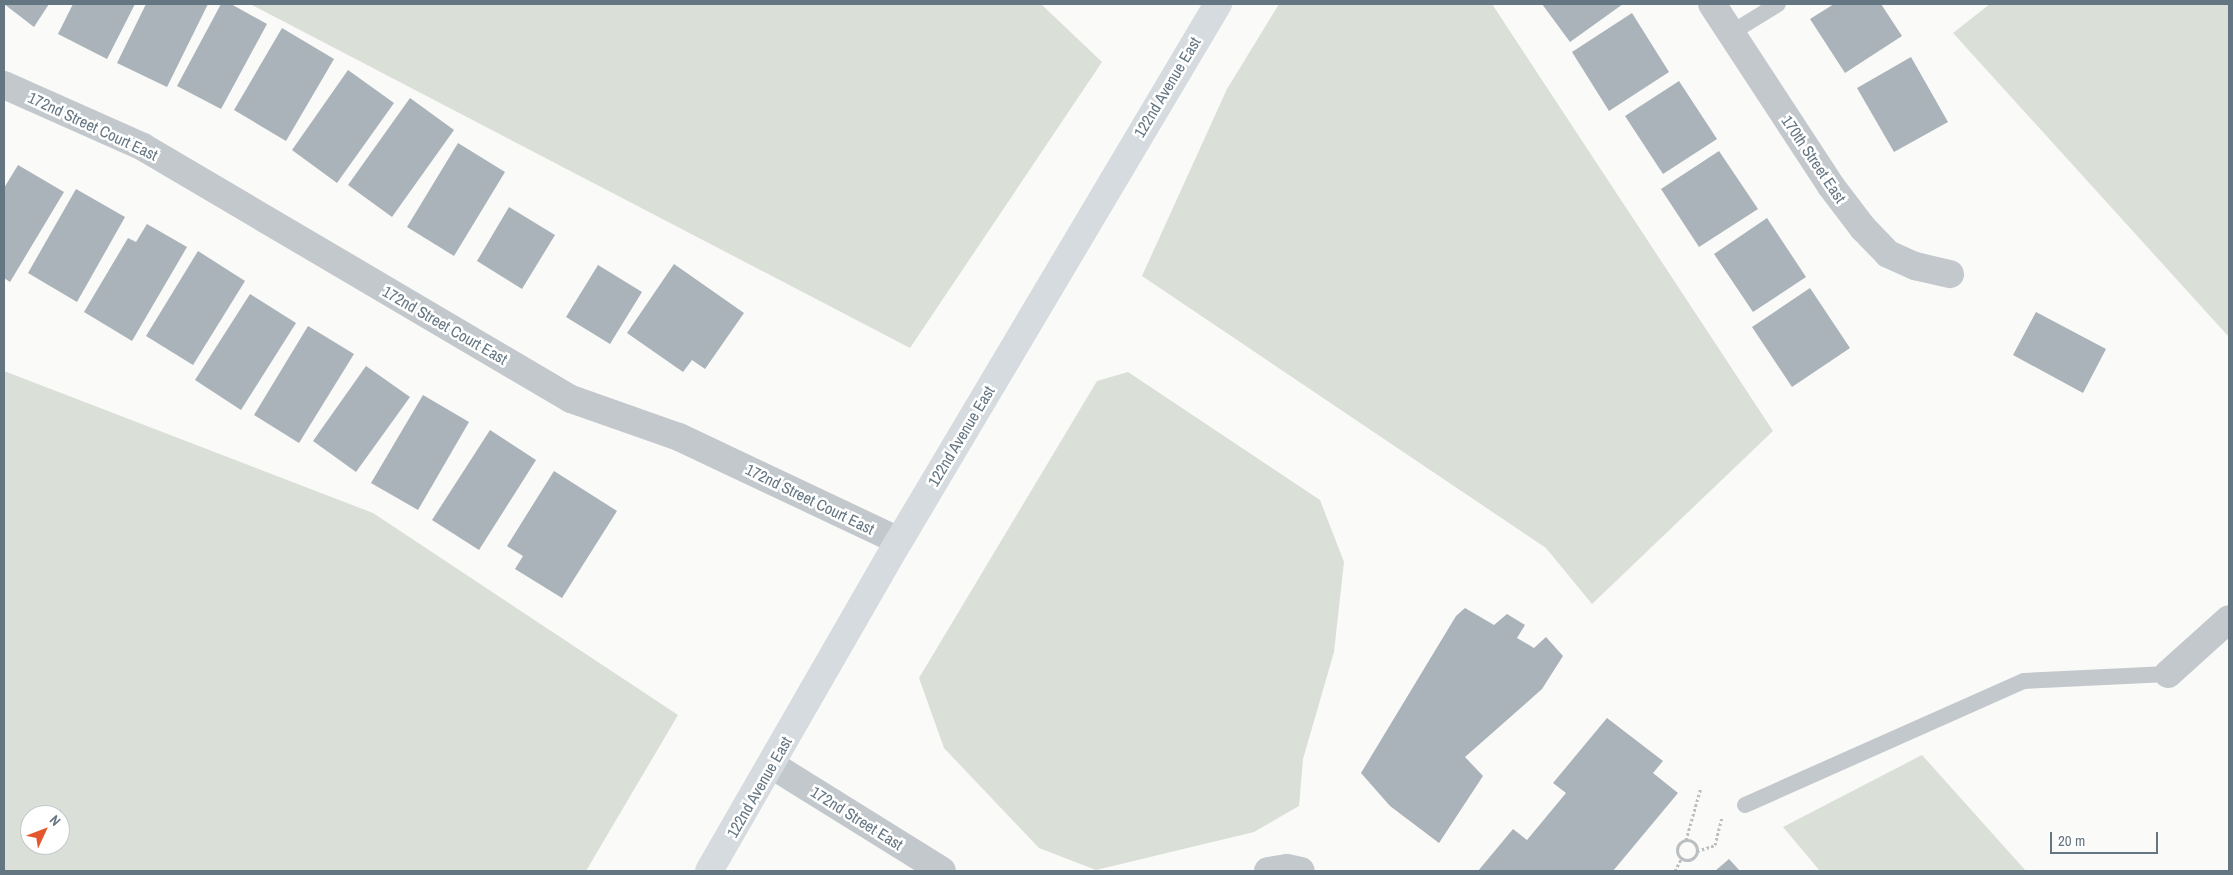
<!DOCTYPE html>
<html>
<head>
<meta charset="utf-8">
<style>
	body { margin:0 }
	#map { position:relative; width:2233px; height:875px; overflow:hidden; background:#fafaf8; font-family:"Archivo Narrow",sans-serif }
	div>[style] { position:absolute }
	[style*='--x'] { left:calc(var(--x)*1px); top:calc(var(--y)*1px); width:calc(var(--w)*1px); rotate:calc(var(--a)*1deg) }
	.green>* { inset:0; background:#dadfd7 }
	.building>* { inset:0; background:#aab3b9 }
	.path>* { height:3px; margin-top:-1.5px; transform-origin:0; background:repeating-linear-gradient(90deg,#bbbfc2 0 2.5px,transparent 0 5px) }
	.path>.ring { margin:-1.5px; padding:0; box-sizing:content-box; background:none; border:3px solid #bbbfc2; border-radius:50% }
	.service>* { height:16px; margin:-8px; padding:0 8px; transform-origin:8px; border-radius:8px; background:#c3c8cc }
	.minor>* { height:28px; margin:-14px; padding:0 14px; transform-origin:14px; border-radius:14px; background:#c3c8cc }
	.secondary>* { height:28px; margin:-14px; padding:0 14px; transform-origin:14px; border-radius:14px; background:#d6dbdf }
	span { translate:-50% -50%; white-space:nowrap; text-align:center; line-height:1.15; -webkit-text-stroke:5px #fff; paint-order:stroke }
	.street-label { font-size:16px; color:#657683 }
	.frame { position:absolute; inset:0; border:5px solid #657683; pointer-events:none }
	.north { position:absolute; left:20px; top:805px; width:50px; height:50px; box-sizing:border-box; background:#fff; border:1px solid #c1c8cd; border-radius:50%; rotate:47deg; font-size:14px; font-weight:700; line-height:20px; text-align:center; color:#657683 }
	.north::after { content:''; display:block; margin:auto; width:18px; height:22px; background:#e4572e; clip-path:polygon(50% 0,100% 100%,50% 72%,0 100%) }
	.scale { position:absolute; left:2050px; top:832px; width:108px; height:22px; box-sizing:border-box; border:2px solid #657683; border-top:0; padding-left:6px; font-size:15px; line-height:18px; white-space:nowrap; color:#657683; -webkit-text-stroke:4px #fff; paint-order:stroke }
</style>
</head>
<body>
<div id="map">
	<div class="green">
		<div style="clip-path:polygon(250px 4px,1041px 4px,1102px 62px,910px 348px)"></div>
		<div style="clip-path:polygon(1279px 4px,1492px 4px,1773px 431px,1592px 604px,1546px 548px,1142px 276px,1227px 89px)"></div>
		<div style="clip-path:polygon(1990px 4px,2229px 4px,2229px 337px,1953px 33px)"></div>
		<div style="clip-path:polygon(evenodd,4px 371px,373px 513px,678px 715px,586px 871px,4px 871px,4px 371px,30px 815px,60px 815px,60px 845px,30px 845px,30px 815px)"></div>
		<div style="clip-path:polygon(1128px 372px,1320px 500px,1344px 562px,1334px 652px,1303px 759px,1299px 806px,1254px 832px,1096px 870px,1039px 848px,944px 748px,919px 678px,1097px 381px)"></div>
		<div style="clip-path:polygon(1922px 755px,2026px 871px,1820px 871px,1783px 827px)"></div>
	</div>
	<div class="building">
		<div style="clip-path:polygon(4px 4px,49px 4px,34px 27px)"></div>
		<div style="clip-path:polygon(73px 4px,135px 4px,107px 59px,58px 34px)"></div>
		<div style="clip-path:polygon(146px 4px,208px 4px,167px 87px,117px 63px)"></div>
		<div style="clip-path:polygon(221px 4px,231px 4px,267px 24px,221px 109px,177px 86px)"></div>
		<div style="clip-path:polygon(1542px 4px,1623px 4px,1570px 42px)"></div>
		<div style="clip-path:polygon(1834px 4px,1881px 4px,1902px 36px,1845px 73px,1810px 19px)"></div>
		<div style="clip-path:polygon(1632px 13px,1669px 72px,1609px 111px,1572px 52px)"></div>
		<div style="clip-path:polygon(282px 28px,334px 59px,286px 141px,234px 110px)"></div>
		<div style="clip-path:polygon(1911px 57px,1948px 122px,1894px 152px,1857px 88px)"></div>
		<div style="clip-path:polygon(348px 70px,394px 103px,337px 183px,292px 150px)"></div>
		<div style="clip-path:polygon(1679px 81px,1717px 139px,1663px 174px,1625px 116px)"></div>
		<div style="clip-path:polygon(410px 98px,454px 130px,392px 217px,348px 185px)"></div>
		<div style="clip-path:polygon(458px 143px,505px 172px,454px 256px,407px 227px)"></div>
		<div style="clip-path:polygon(1719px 151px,1758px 209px,1699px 247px,1661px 189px)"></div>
		<div style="clip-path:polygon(18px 165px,64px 192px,10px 282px,4px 278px,4px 188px)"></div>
		<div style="clip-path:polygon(76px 189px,125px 217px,77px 302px,28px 273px)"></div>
		<div style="clip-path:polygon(509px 207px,555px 235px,522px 289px,477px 261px)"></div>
		<div style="clip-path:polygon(1767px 218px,1806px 277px,1753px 312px,1714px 254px)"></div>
		<div style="clip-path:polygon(147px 224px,187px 247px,132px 341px,84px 312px,128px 238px,136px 242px)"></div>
		<div style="clip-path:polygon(198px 251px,245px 281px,193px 365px,146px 336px)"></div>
		<div style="clip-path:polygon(674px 264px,744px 313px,705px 369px,692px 360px,683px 372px,627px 333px)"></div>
		<div style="clip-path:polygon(598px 265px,642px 292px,610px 344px,566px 317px)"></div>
		<div style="clip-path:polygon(1810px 288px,1850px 348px,1792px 387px,1752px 327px)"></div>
		<div style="clip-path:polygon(250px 294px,296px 323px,241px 410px,195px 380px)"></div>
		<div style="clip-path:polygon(2036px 312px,2106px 349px,2083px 393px,2013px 355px)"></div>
		<div style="clip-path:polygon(308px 326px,354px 354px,299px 443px,254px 415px)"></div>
		<div style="clip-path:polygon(366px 366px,410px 397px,356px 472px,313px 441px)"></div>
		<div style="clip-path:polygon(423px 395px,469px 422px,418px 510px,371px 483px)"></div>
		<div style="clip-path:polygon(490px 430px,536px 460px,479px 550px,432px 520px)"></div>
		<div style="clip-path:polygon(554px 471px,617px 511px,562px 598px,515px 569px,523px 556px,507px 546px)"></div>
		<div style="clip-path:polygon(1465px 608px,1494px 625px,1507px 614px,1525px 625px,1517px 638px,1534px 648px,1546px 637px,1563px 656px,1542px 689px,1465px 757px,1483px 776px,1439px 843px,1390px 806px,1361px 773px,1456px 616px)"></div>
		<div style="clip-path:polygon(1607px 718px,1663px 761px,1653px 773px,1678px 793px,1613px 871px,1478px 871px,1513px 829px,1527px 840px,1566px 793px,1553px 783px)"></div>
		<div style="clip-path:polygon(1729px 859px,1740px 871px,1715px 871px)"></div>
	</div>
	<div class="path">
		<div class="ring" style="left:1677px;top:840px;width:17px;height:17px"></div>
		<div style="--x:1686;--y:840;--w:55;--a:-74.2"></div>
		<div style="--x:1697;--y:851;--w:19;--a:-18"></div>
		<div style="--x:1715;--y:845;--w:29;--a:-76"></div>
		<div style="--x:1675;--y:871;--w:13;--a:-63"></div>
	</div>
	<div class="service">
		<div style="--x:1731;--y:33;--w:55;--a:-31.7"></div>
		<div style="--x:1745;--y:805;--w:305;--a:-24"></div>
		<div style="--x:2024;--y:681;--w:144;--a:-2.8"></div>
	</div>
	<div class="minor">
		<div style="--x:1712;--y:4;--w:217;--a:56.8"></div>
		<div style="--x:1831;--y:186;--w:53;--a:52.7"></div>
		<div style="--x:1863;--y:228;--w:36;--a:46"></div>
		<div style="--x:1888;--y:254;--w:30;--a:24"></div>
		<div style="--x:1915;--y:266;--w:36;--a:13"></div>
		<div style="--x:4;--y:85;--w:152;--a:24"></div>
		<div style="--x:143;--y:147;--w:497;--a:30.5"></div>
		<div style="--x:571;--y:399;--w:114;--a:19.4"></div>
		<div style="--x:679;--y:437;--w:243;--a:25.3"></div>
		<div style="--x:2168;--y:674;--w:82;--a:-42"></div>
		<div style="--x:772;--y:765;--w:200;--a:31.9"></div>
		<div style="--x:1268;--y:871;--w:19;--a:-9"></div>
		<div style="--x:1287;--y:868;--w:14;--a:12"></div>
	</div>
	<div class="secondary">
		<div style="--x:709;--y:871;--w:381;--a:-60.1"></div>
		<div style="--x:899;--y:541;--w:625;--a:-59.29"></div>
	</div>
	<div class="street-label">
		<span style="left:1167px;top:87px;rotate:-59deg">122nd Avenue East</span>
		<span style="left:93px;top:126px;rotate:25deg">172nd Street Court East</span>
		<span style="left:1814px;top:159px;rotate:56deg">170th Street East</span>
		<span style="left:445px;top:325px;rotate:30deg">172nd Street Court East</span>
		<span style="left:961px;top:436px;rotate:-59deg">122nd Avenue East</span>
		<span style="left:810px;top:499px;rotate:26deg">172nd Street Court East</span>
		<span style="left:759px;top:787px;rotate:-60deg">122nd Avenue East</span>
		<span style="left:857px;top:818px;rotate:32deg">172nd Street East</span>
	</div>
	<div class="frame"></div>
	<div class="north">N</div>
	<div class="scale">20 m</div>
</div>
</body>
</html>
